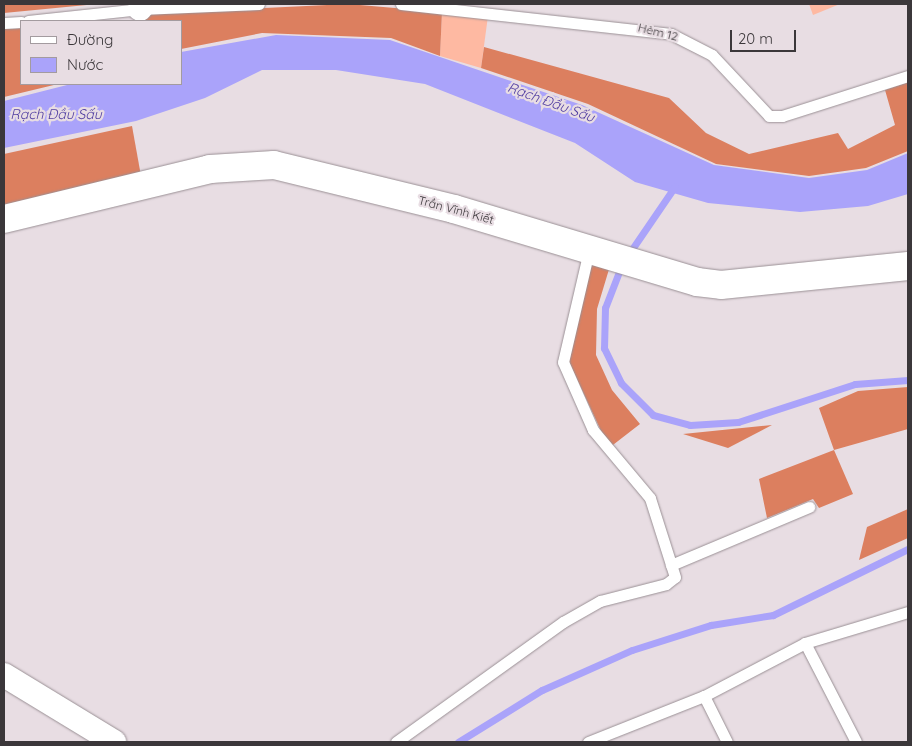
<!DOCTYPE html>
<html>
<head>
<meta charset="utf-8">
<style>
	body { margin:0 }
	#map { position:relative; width:912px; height:746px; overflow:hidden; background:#e8dde3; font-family:Quicksand,sans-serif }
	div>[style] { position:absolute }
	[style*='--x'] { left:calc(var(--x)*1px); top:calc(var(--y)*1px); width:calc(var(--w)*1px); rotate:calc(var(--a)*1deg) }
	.green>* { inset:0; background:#feb9a2 }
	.forest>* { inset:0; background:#dc7f5f }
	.water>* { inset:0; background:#aaa3fa }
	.stream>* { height:7px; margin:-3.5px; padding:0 3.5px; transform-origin:3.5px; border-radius:3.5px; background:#aaa3fa }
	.roads { filter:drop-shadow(0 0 1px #9a9095) drop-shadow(0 0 1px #9a9095) }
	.service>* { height:11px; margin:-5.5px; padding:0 5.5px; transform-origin:5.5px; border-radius:5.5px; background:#fff }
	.minor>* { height:24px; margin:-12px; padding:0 12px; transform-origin:12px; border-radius:12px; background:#fff }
	.tertiary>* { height:28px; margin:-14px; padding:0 14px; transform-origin:14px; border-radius:14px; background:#fff }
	span { translate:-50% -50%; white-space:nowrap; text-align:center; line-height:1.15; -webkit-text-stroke:4.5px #e8dde3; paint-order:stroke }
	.street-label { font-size:12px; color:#3b373a }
	.water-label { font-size:14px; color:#523fa2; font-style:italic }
	.frame { position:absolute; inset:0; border:5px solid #3b373a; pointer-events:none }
	.legend { position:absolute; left:20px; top:20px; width:162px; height:65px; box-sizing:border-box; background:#e8dde3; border:1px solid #a39b9f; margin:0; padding:6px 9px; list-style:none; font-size:15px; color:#3b373a }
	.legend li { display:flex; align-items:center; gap:10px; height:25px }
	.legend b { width:25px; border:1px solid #a39b9f }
	.scale { position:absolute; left:730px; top:30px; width:66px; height:22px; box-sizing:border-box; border:2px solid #3b373a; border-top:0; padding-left:6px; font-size:15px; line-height:18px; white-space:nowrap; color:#3b373a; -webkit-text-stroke:4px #e8dde3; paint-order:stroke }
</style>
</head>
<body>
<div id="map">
	<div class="green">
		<div style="clip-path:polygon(809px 4px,840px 4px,813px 15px)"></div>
		<div style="clip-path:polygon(442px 12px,488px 16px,481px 68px,440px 56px)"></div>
	</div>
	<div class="forest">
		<div style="clip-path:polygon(4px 4px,97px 4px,4px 13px)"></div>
		<div style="clip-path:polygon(348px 4px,442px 12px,440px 56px,391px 38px,262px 33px,181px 49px,181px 21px,144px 21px,142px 14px)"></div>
		<div style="clip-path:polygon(21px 28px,21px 84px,58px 84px,4px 97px,4px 29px)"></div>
		<div style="clip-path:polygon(484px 47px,669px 98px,706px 133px,749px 154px,838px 133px,848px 149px,895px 125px,885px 90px,908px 82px,908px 151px,866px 168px,809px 176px,716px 164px,588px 104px,481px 68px)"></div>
		<div style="clip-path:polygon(132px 126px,141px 176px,5px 209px,4px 154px)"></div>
		<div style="clip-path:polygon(592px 258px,610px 266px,597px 309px,596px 355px,612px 390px,640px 424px,609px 448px,569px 362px)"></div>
		<div style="clip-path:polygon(908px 387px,908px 429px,834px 450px,853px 494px,819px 508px,813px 499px,767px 518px,759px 479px,834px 450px,819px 408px,858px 391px)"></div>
		<div style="clip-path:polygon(772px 425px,728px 448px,683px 434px)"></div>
		<div style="clip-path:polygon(908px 509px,908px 538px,859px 560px,867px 527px)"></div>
	</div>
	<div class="water">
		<div style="clip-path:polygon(276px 35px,390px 40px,582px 105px,714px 165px,809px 178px,867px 170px,908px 153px,908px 194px,868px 206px,800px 212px,708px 203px,635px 182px,575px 143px,425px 84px,336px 70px,262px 70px,205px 98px,136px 121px,4px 148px,4px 101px,71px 84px,181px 84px,181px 52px)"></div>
	</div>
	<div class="stream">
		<div style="--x:628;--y:255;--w:83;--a:-55.7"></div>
		<div style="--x:622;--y:264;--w:47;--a:111.1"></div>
		<div style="--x:605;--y:308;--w:40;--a:91.4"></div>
		<div style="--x:604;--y:348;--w:39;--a:64"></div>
		<div style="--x:621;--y:383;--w:45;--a:45"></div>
		<div style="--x:653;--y:415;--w:38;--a:15"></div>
		<div style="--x:690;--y:425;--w:48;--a:-3.6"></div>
		<div style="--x:738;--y:422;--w:123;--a:-18"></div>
		<div style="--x:855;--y:384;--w:53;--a:-4.3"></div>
		<div style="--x:458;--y:742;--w:99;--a:-31.8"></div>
		<div style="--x:542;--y:690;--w:98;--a:-24"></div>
		<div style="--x:632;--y:650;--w:83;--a:-17.6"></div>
		<div style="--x:711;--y:625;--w:63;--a:-9.2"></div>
		<div style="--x:773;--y:615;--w:150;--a:-26.1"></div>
	</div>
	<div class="roads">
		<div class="service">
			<div style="--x:401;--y:4;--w:272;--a:6.3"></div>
			<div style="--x:671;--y:34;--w:46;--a:27.1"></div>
			<div style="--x:712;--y:55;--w:83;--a:46.9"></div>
			<div style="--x:769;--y:116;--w:13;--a:0"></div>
			<div style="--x:782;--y:116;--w:132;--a:-17.6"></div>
			<div style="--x:28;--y:21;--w:113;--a:-6.1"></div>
			<div style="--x:140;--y:9;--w:119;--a:-2.4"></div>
			<div style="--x:4;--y:23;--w:17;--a:-3"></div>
			<div style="--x:671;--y:565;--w:150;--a:-22.8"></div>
			<div style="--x:805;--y:643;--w:111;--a:62.7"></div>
			<div style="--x:704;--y:696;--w:51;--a:63.4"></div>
			<div style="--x:396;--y:742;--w:206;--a:-35.7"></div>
			<div style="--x:563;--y:622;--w:43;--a:-29.6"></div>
			<div style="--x:600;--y:601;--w:68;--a:-14.4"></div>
			<div style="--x:666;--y:584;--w:11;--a:-38"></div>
			<div style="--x:675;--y:577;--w:83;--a:-107.6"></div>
			<div style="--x:650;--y:498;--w:89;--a:-130"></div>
			<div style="--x:593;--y:430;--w:74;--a:-113.8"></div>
			<div style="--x:563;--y:362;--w:115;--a:-76.9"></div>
			<div style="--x:588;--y:742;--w:125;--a:-21.6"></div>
			<div style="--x:704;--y:696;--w:114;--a:-27.7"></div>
			<div style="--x:805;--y:643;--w:108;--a:-16.8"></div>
		</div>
		<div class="minor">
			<div style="--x:140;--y:9;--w:6;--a:-51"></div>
			<div style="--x:4;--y:675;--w:129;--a:31.3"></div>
		</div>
		<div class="tertiary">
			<div style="--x:4;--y:219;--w:212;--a:-13.6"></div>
			<div style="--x:210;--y:169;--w:64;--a:-3.6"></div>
			<div style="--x:274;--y:165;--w:185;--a:13.7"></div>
			<div style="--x:454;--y:209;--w:254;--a:16.7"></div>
			<div style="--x:697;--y:282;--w:24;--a:7"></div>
			<div style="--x:721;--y:285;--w:188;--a:-5.8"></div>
		</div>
	</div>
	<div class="street-label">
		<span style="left:658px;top:32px;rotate:14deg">Hẻm 12</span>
		<span style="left:456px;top:210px;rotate:15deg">Trần Vĩnh Kiết</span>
	</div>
	<div class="water-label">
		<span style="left:551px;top:102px;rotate:20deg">Rạch Đầu Sấu</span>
		<span style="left:56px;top:114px">Rạch Đầu Sấu</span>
	</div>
	<div class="frame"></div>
	<ul class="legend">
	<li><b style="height:6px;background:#fff"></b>Đường</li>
	<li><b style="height:14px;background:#aaa3fa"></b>Nước</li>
	</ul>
	<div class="scale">20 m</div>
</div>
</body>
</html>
